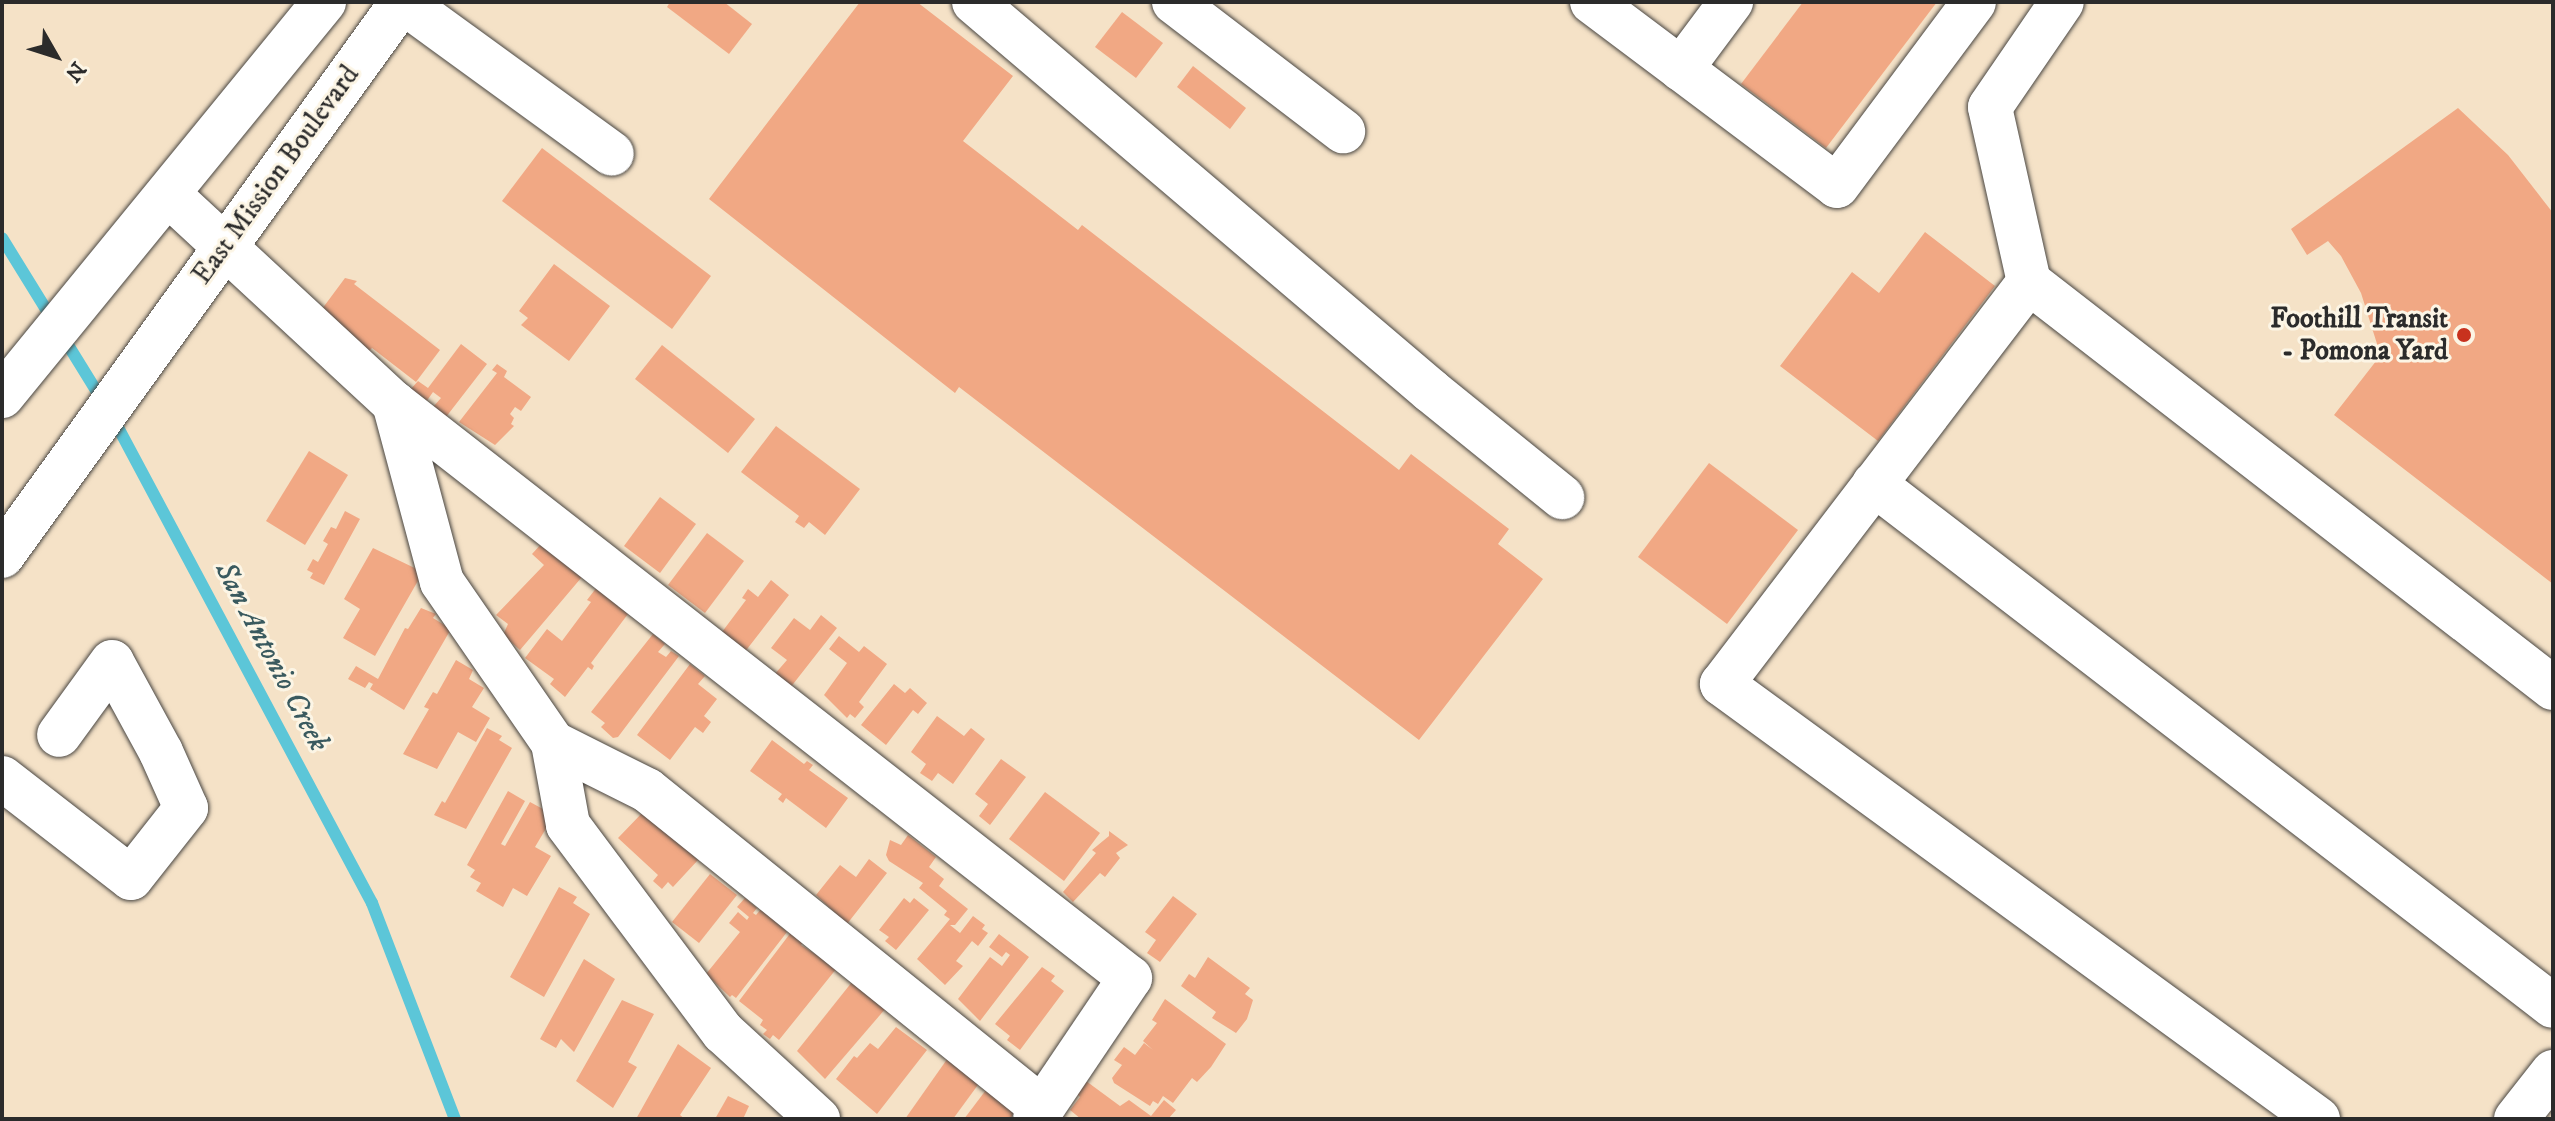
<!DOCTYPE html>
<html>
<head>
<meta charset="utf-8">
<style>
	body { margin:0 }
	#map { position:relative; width:2555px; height:1121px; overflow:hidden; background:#f5e2c7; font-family:"IM FELL DW Pica",serif }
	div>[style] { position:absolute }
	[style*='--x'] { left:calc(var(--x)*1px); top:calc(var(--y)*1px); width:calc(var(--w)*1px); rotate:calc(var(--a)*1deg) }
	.stream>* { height:12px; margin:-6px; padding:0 6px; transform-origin:6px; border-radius:6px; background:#5cc6d8 }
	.building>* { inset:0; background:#f1a884 }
	.roads { filter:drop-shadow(0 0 2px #494642) drop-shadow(0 0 2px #494642) }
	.minor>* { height:44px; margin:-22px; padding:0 22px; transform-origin:22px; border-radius:22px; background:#fff }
	.major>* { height:44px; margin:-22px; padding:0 22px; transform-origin:22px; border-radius:22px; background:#fff }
	.dots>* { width:22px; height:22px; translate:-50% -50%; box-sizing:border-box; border:4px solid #fcf5e5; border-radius:50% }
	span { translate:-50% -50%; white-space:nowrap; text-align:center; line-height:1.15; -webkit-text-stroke:6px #fcf5e5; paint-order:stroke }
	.street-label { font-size:28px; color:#2b2b2b }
	.poi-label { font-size:28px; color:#2b2b2b; font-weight:700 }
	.right { translate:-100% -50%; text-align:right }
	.water-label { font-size:30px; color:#3a5a5f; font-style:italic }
	.frame { position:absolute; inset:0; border:4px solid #2b2b2b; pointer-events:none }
	.north { position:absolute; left:16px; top:16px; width:80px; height:80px; -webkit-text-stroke:6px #fcf5e5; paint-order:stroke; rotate:129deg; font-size:22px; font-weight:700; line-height:32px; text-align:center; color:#2b2b2b }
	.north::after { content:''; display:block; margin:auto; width:28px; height:36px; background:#2b2b2b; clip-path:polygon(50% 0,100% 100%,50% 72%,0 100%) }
</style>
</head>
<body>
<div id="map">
	<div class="stream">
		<div style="--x:2;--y:238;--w:194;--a:58.3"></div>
		<div style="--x:113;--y:418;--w:550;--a:61.9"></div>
		<div style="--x:372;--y:903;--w:231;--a:69"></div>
	</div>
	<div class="building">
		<div style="clip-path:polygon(670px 2px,724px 2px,752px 24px,729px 54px,667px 7px)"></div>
		<div style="clip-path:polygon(860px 2px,917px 2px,1013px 76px,963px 141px,1078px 230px,1082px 225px,1399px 470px,1411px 454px,1509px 529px,1498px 544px,1543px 579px,1419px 740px,959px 387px,955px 393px,709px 199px)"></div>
		<div style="clip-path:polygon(1803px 2px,1937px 2px,1826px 148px,1741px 84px)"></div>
		<div style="clip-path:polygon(1122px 12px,1163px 43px,1136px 78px,1095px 47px)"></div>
		<div style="clip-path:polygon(1193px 66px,1246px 108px,1230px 129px,1177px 87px)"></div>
		<div style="clip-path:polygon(2458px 108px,2508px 155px,2553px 213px,2553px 584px,2334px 415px,2380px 356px,2378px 347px,2361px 293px,2341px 256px,2328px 241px,2307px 255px,2291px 229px)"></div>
		<div style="clip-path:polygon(542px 148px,711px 276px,672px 329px,502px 201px)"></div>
		<div style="clip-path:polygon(1925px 232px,1995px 286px,1878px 441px,1780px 366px,1852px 272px,1879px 293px)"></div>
		<div style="clip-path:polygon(554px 264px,610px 306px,569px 361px,521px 325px,528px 318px,519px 311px)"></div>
		<div style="clip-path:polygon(345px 278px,357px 281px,354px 284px,440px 350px,416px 382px,372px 348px,369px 351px,322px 309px)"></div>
		<div style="clip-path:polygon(461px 344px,487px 364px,446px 417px,433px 407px,441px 398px,433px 392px,426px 402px,410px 390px,418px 381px,428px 388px)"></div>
		<div style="clip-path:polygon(662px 345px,755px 419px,728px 453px,635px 379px)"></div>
		<div style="clip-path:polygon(497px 364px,507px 371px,504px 377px,531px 397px,521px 411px,515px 407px,510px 414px,514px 418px,511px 424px,514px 426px,495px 445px,459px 422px,497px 373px,492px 370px)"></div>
		<div style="clip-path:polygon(776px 426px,860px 489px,825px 535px,809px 522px,804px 528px,795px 522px,799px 516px,741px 472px)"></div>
		<div style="clip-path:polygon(309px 451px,348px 475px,305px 545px,266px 521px)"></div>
		<div style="clip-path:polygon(1709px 463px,1798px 530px,1727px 624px,1638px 557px)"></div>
		<div style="clip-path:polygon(660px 497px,696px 524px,660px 573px,624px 546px)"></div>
		<div style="clip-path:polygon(345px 511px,360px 519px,324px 585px,310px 578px,313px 573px,307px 570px,313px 559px,318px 562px,328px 544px,323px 541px,331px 527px,336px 529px)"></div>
		<div style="clip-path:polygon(707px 533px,744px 561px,705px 613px,668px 585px)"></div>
		<div style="clip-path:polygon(543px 542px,587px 571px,520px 650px,503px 635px,508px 624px,496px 615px,544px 565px,532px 554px)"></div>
		<div style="clip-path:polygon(373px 548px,423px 572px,375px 656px,343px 638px,360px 609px,344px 599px)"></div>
		<div style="clip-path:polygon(771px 580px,789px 595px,744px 653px,722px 632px,746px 600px,742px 598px,748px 589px,758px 597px)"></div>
		<div style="clip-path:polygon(597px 587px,628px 614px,591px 663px,594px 666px,592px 670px,588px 667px,565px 697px,550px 684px,554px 679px,525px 658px,547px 629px,562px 641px,591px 602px,587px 600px)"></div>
		<div style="clip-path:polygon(421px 608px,436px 614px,433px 618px,451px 629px,404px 710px,370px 689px,373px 684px,369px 682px,365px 688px,348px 679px,356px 666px,378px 679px,405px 628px,408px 629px)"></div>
		<div style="clip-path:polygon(821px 615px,837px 628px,790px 688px,774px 675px,787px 660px,771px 648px,794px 618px,810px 630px)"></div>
		<div style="clip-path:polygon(653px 634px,665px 644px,658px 652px,666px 657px,671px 651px,679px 656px,618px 737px,613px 738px,601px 727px,605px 723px,591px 712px)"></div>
		<div style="clip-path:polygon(839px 636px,859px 652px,864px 646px,887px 664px,859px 702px,864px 707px,855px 718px,850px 714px,847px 718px,824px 695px,847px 663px,829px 649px)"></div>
		<div style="clip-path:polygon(456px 660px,473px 670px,469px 679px,484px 688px,472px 707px,490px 718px,476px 742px,458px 732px,437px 769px,403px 754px,429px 709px,424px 707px,433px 692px,437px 694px)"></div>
		<div style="clip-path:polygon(690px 664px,705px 676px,698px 684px,717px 699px,704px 716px,711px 722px,703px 733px,695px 727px,670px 760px,637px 735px)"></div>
		<div style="clip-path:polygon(894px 684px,905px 693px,910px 688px,927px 703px,918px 714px,913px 710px,886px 745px,861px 725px)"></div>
		<div style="clip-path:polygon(937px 716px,964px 736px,971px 728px,985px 739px,953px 784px,938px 773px,932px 781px,920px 773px,926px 764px,911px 752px)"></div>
		<div style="clip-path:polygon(487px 728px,502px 736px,499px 740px,512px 748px,466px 829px,434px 815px,442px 801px,445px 803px)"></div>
		<div style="clip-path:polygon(772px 740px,804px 764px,807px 761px,813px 765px,809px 770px,848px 798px,826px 828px,786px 798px,783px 803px,778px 799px,782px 794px,750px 771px)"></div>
		<div style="clip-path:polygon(1001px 759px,1026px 777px,990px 825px,979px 816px,988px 804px,975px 794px)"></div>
		<div style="clip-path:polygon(508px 791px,525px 801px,501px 844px,505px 846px,530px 802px,554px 815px,535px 847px,551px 856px,527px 896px,513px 888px,503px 907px,476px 891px,481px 883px,470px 877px,475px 870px,467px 865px)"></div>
		<div style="clip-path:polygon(1045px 792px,1100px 833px,1064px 881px,1009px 839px)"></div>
		<div style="clip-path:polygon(644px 811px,698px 860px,673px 887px,668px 882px,662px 889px,653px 881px,658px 875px,618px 838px)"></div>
		<div style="clip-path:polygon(1109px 831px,1128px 845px,1116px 853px,1120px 858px,1105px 877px,1100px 873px,1073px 902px,1063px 892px,1096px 853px,1092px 850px,1109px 836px)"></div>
		<div style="clip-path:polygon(908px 835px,936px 857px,929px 867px,944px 879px,939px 886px,968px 909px,955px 925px,950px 925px,960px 933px,973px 916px,985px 925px,982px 929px,988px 933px,978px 946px,972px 941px,956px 961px,963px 966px,945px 985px,917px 959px,950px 919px,944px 915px,947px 911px,919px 888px,923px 883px,889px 861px,886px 855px,890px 840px,901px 845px)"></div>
		<div style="clip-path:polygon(869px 859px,887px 873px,847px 924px,816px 895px,840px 865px,856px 877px)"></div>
		<div style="clip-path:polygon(710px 874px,737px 895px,699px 943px,672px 922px)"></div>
		<div style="clip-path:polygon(559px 887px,577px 897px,573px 903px,590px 914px,544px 997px,510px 977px)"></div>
		<div style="clip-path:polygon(1173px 896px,1197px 914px,1160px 962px,1147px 953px,1156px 940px,1145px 932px)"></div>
		<div style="clip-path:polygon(745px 898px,757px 908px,753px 913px,756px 915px,761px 909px,787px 932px,736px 998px,732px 995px,730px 997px,706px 974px,740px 932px,729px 923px,738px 912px,747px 920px,749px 917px,737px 907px)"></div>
		<div style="clip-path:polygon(904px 898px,910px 903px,914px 898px,929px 910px,896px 950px,885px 941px,889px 937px,879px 930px)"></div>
		<div style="clip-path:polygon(792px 931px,804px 941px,801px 945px,837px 968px,779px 1040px,773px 1035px,770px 1039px,763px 1034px,767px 1030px,760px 1025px,763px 1020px,739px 1001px)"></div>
		<div style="clip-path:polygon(999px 934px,1029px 957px,980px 1021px,958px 999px,990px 957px,1002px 966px,1010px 955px,1006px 952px,1002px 957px,989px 947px)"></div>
		<div style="clip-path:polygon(1208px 957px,1250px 988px,1245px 994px,1253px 1000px,1247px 1019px,1236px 1033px,1212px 1018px,1216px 1012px,1181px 986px,1189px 974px,1195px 978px)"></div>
		<div style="clip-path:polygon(584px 959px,615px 979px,574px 1052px,561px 1039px,556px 1048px,540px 1039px)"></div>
		<div style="clip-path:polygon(1042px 967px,1055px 976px,1051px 981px,1064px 991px,1020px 1050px,1007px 1040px,1010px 1036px,995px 1024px)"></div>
		<div style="clip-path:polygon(852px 982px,886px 1008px,825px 1079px,797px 1051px)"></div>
		<div style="clip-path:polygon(1165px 999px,1226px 1044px,1211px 1067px,1197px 1082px,1192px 1078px,1173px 1103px,1163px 1096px,1158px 1104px,1153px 1101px,1150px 1106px,1114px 1083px,1112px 1078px,1122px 1065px,1114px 1060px,1124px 1047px,1135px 1055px,1144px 1043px,1153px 1050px,1143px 1041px,1157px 1023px,1152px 1020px)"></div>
		<div style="clip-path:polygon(622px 1000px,654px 1014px,628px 1062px,637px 1067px,613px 1108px,576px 1081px)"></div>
		<div style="clip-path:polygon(896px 1027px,927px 1050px,877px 1114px,836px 1079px,854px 1056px,857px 1058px,870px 1043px,878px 1049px)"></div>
		<div style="clip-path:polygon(678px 1044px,711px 1068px,680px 1115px,685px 1119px,636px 1119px)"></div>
		<div style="clip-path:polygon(950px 1055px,983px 1078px,953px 1119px,905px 1119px)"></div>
		<div style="clip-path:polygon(1086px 1081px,1120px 1106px,1129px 1100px,1151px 1116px,1164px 1100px,1176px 1110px,1168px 1119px,1081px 1119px,1070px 1110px,1080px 1097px,1076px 1093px)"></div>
		<div style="clip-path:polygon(986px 1090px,1014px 1113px,1010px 1119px,964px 1119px)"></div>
		<div style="clip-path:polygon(728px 1096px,749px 1106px,743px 1119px,715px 1119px)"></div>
	</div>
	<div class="roads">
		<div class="minor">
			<div style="--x:403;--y:2;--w:258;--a:36"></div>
			<div style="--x:974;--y:2;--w:600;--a:40.4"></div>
			<div style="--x:1431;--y:391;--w:169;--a:39"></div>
			<div style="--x:1174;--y:2;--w:213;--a:37.4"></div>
			<div style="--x:1592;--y:2;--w:306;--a:36.9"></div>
			<div style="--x:1837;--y:186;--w:229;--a:-53.3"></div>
			<div style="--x:1681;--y:69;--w:84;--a:-53.3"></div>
			<div style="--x:168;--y:194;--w:308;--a:42.8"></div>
			<div style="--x:394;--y:403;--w:934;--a:38"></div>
			<div style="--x:1130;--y:978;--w:170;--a:124"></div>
			<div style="--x:2029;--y:282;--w:179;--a:-102.6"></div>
			<div style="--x:1990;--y:107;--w:127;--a:-55.6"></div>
			<div style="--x:394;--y:403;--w:185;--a:75"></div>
			<div style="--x:442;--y:582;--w:196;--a:55.4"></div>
			<div style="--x:553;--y:743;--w:83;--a:79.6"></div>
			<div style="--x:568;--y:825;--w:259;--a:53.2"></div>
			<div style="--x:723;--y:1032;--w:129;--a:42.5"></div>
			<div style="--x:1874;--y:484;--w:856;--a:37.55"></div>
			<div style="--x:553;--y:743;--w:105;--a:26.6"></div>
			<div style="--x:647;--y:790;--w:507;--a:38.84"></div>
			<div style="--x:2;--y:778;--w:163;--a:37.8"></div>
			<div style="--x:131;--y:878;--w:89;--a:-51.8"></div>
			<div style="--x:186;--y:808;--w:61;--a:-114.1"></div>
			<div style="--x:161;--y:752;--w:102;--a:-118.6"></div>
			<div style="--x:112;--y:662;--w:90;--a:126"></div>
			<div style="--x:2318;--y:1119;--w:738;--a:-143.88"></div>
			<div style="--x:1722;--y:684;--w:506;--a:-52.63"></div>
			<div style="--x:2029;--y:282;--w:663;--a:37.77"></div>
			<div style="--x:2516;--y:1119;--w:60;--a:-51.8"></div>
		</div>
		<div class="major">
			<div style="--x:2;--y:396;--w:509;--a:-50.74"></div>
			<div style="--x:2;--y:556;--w:683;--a:-54.17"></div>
		</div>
	</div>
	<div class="dots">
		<div style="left:2464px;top:335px;background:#c8321e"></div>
	</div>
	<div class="street-label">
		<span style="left:276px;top:175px;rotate:-54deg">East Mission Boulevard</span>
	</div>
	<div class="poi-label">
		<span class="right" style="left:2448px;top:335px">Foothill Transit<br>- Pomona Yard</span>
	</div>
	<div class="water-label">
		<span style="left:271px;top:657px;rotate:62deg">San Antonio Creek</span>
	</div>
	<div class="frame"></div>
	<div class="north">N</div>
</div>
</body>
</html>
